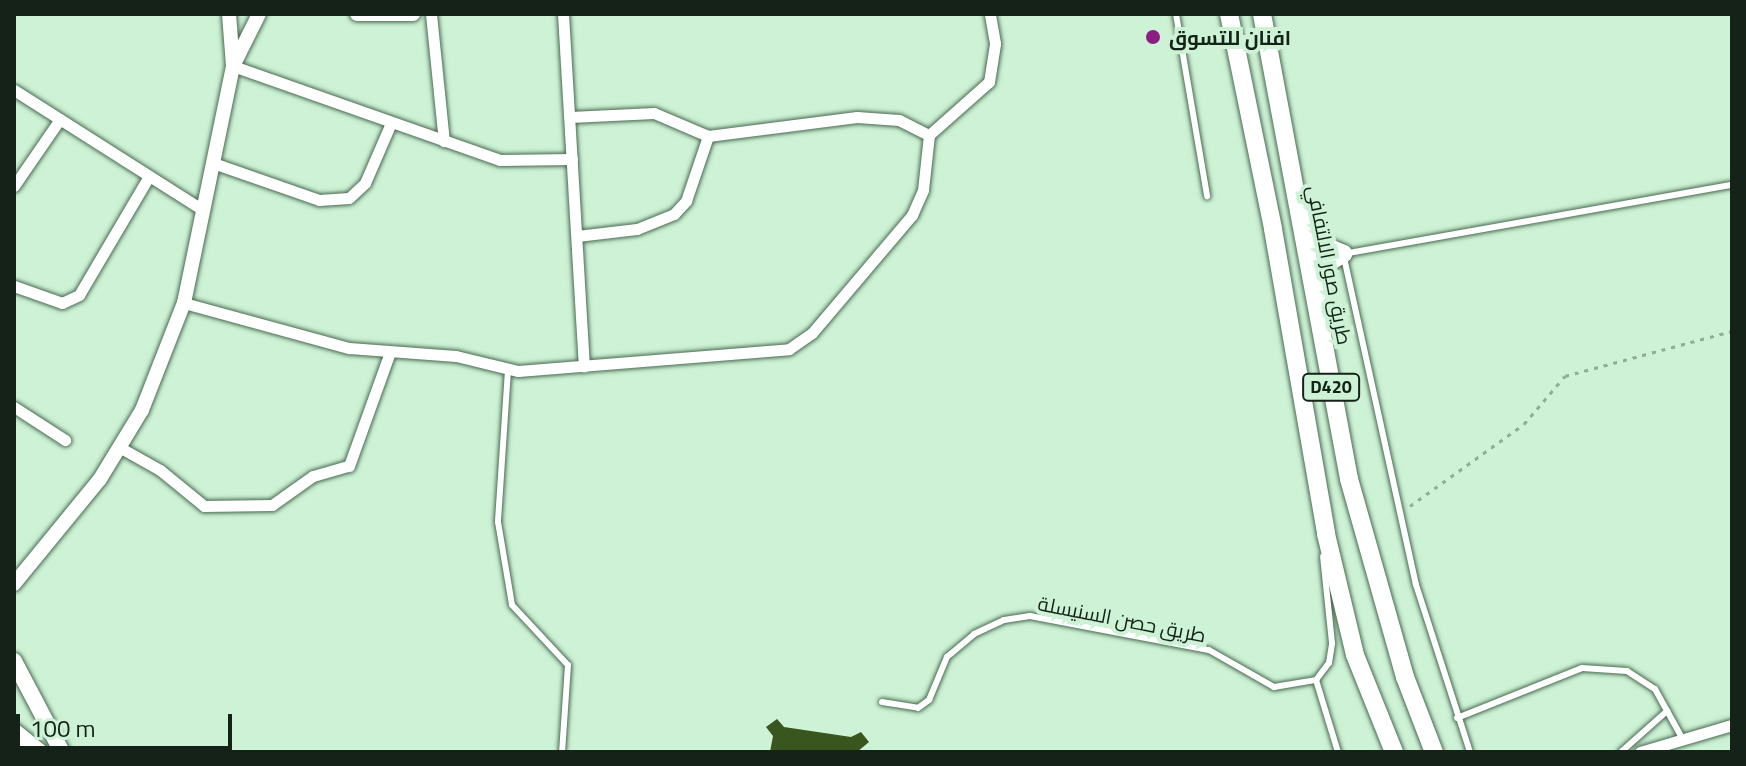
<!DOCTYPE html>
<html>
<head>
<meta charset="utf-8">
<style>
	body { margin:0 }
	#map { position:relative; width:1746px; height:766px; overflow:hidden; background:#cdf2d5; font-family:"Titillium Web",Cairo,sans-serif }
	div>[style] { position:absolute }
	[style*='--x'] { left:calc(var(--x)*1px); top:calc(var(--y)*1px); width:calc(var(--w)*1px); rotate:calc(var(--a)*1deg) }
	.building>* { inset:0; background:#38561d }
	.path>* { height:3px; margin-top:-1.5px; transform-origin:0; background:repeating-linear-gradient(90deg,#90ae97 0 4px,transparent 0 10px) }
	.roads { filter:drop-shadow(0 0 2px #496a51) drop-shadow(0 0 2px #496a51) }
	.service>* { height:6px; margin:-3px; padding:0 3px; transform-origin:3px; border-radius:3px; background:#fff }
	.minor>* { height:11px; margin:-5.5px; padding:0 5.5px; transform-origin:5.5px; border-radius:5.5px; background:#fff }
	.tertiary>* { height:14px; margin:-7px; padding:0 7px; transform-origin:7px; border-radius:7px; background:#fff }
	.secondary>* { height:16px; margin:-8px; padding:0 8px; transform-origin:8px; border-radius:8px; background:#fff }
	.primary>* { height:18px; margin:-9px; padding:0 9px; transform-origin:9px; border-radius:9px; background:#fff }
	.dots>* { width:22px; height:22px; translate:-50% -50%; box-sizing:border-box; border:4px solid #cdf2d5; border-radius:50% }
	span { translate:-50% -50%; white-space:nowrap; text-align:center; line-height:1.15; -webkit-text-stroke:8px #cdf2d5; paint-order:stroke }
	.shield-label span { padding:2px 6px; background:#cdf2d5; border:2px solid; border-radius:6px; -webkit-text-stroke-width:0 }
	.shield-label { font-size:18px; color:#142218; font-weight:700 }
	.poi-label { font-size:20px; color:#142218; font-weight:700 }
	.left { translate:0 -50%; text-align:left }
	.street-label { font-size:20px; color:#142218 }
	.frame { position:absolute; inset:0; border:16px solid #142218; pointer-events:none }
	.scale { position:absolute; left:16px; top:714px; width:216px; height:36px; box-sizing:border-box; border:4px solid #142218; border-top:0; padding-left:10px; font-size:24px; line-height:28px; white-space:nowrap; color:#142218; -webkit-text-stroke:6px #cdf2d5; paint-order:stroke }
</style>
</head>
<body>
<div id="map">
	<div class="building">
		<div style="clip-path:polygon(777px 719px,784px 727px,851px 737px,861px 732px,869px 742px,857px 752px,770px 752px,773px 736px,766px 727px)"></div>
	</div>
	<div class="path">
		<div style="--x:1410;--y:506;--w:140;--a:-35.7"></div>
		<div style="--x:1524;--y:424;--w:63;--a:-49.5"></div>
		<div style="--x:1565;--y:376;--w:173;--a:-15.1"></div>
	</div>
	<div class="roads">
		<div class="service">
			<div style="--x:1176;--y:14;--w:185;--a:80.3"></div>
			<div style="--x:508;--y:370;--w:152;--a:93.8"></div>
			<div style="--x:498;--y:522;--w:84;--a:80.4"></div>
			<div style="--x:512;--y:605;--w:82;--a:47"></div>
			<div style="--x:568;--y:665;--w:87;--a:93.9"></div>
			<div style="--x:1316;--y:680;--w:75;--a:73"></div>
			<div style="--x:882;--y:702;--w:36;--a:9"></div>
			<div style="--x:918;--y:708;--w:14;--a:-36"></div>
			<div style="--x:929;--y:700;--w:47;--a:-67.3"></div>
			<div style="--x:947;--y:657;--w:35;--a:-40"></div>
			<div style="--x:974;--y:634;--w:33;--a:-25"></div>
			<div style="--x:1004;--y:620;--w:26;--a:-9"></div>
			<div style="--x:1030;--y:616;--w:182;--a:10.8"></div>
			<div style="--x:1209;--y:650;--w:75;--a:29.6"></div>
			<div style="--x:1274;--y:687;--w:43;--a:-9.5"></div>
			<div style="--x:1316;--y:680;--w:21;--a:-53"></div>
			<div style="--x:1329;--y:663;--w:20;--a:-81"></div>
			<div style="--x:1332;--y:643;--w:87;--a:-95.9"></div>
			<div style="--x:1457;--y:718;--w:135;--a:-21.8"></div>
			<div style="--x:1582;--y:668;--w:45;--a:3.8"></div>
			<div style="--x:1627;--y:671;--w:33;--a:33"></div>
			<div style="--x:1655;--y:689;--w:56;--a:61.1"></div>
			<div style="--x:1470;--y:752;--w:176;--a:-107.9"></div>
			<div style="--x:1416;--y:585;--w:339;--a:-102.4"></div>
			<div style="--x:1343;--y:254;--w:395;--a:-10.1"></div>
			<div style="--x:1621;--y:752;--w:62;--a:-41.7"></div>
		</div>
		<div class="minor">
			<div style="--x:431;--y:14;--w:128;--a:84.2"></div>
			<div style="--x:563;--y:14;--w:353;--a:86.6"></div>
			<div style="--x:233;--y:66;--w:283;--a:19.4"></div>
			<div style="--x:500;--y:160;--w:72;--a:-0.8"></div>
			<div style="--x:14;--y:90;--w:224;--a:32.4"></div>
			<div style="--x:570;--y:117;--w:84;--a:-2.7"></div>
			<div style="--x:654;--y:113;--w:59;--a:23.1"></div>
			<div style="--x:708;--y:136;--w:150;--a:-7.3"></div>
			<div style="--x:857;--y:117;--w:42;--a:4.1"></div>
			<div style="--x:899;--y:120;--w:34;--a:27"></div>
			<div style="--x:213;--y:163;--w:112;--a:19.2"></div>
			<div style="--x:319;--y:200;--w:30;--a:-4"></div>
			<div style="--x:349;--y:198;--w:22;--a:-43"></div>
			<div style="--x:365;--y:183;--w:65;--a:-66.6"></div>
			<div style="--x:14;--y:186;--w:81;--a:-55.5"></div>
			<div style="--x:577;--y:236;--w:60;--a:-6.7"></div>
			<div style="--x:637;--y:229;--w:40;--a:-22"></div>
			<div style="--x:674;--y:214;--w:18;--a:-47"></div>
			<div style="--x:686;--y:201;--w:69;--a:-71.3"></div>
			<div style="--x:14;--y:286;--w:51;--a:19.5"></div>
			<div style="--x:62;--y:303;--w:19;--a:-25"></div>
			<div style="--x:79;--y:295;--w:138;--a:-59.5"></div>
			<div style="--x:184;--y:303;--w:171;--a:15.3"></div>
			<div style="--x:349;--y:348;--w:107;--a:4.3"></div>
			<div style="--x:456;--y:356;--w:64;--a:13.6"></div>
			<div style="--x:518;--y:371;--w:272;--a:-4.6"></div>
			<div style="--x:789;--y:349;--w:28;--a:-35"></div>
			<div style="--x:812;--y:333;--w:155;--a:-49.7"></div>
			<div style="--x:912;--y:215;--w:27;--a:-66"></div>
			<div style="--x:923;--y:190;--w:55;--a:-83.8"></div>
			<div style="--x:929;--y:135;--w:80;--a:-41.5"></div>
			<div style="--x:989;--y:82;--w:39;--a:-81"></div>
			<div style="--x:995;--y:43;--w:29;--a:-100"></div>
			<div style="--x:14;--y:407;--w:61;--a:32.9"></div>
			<div style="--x:119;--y:447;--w:47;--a:29.3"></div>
			<div style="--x:160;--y:470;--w:57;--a:39.3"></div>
			<div style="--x:204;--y:506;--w:68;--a:-0.8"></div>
			<div style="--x:272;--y:505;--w:50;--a:-35.3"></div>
			<div style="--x:313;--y:476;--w:37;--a:-16"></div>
			<div style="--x:349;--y:466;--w:121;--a:-70.2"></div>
			<div style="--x:1640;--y:752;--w:96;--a:-16.4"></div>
		</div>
		<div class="tertiary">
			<div style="--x:229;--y:14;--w:52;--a:85.6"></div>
			<div style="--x:357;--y:14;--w:56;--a:0"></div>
			<div style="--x:14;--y:584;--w:136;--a:-50.7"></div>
			<div style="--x:100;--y:479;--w:81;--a:-58.7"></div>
			<div style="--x:142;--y:410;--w:115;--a:-68.6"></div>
			<div style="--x:184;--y:303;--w:242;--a:-78.3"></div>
			<div style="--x:233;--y:66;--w:58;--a:-63.4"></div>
		</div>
		<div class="secondary">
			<div style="--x:14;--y:661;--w:103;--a:62.2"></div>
			<div style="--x:14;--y:731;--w:33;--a:39"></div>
		</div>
		<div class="primary">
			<div style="--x:1229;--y:14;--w:219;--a:78.4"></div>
			<div style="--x:1273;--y:229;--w:310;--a:80.1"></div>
			<div style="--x:1326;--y:534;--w:124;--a:76.5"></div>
			<div style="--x:1355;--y:655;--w:105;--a:68.1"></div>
			<div style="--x:1262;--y:14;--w:473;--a:79.4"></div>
			<div style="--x:1349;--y:479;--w:206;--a:74.2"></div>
			<div style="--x:1405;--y:677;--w:80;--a:68.9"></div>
			<div style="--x:1304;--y:217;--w:31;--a:59"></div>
			<div style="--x:1320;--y:244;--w:25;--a:23"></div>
			<div style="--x:1322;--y:291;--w:24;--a:-92"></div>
			<div style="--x:1321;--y:267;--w:26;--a:-31"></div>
		</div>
	</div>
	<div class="dots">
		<div style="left:1153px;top:37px;background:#8c1e81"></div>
	</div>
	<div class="shield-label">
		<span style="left:1331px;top:387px">D420</span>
	</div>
	<div class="poi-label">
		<span class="left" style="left:1169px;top:37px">افنان للتسوق</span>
	</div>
	<div class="street-label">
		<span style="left:1330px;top:265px;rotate:79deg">طريق صور الالتفافي</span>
		<span style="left:1122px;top:619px;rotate:11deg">طريق حصن السنيسلة</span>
	</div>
	<div class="frame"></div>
	<div class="scale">100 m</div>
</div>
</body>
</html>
